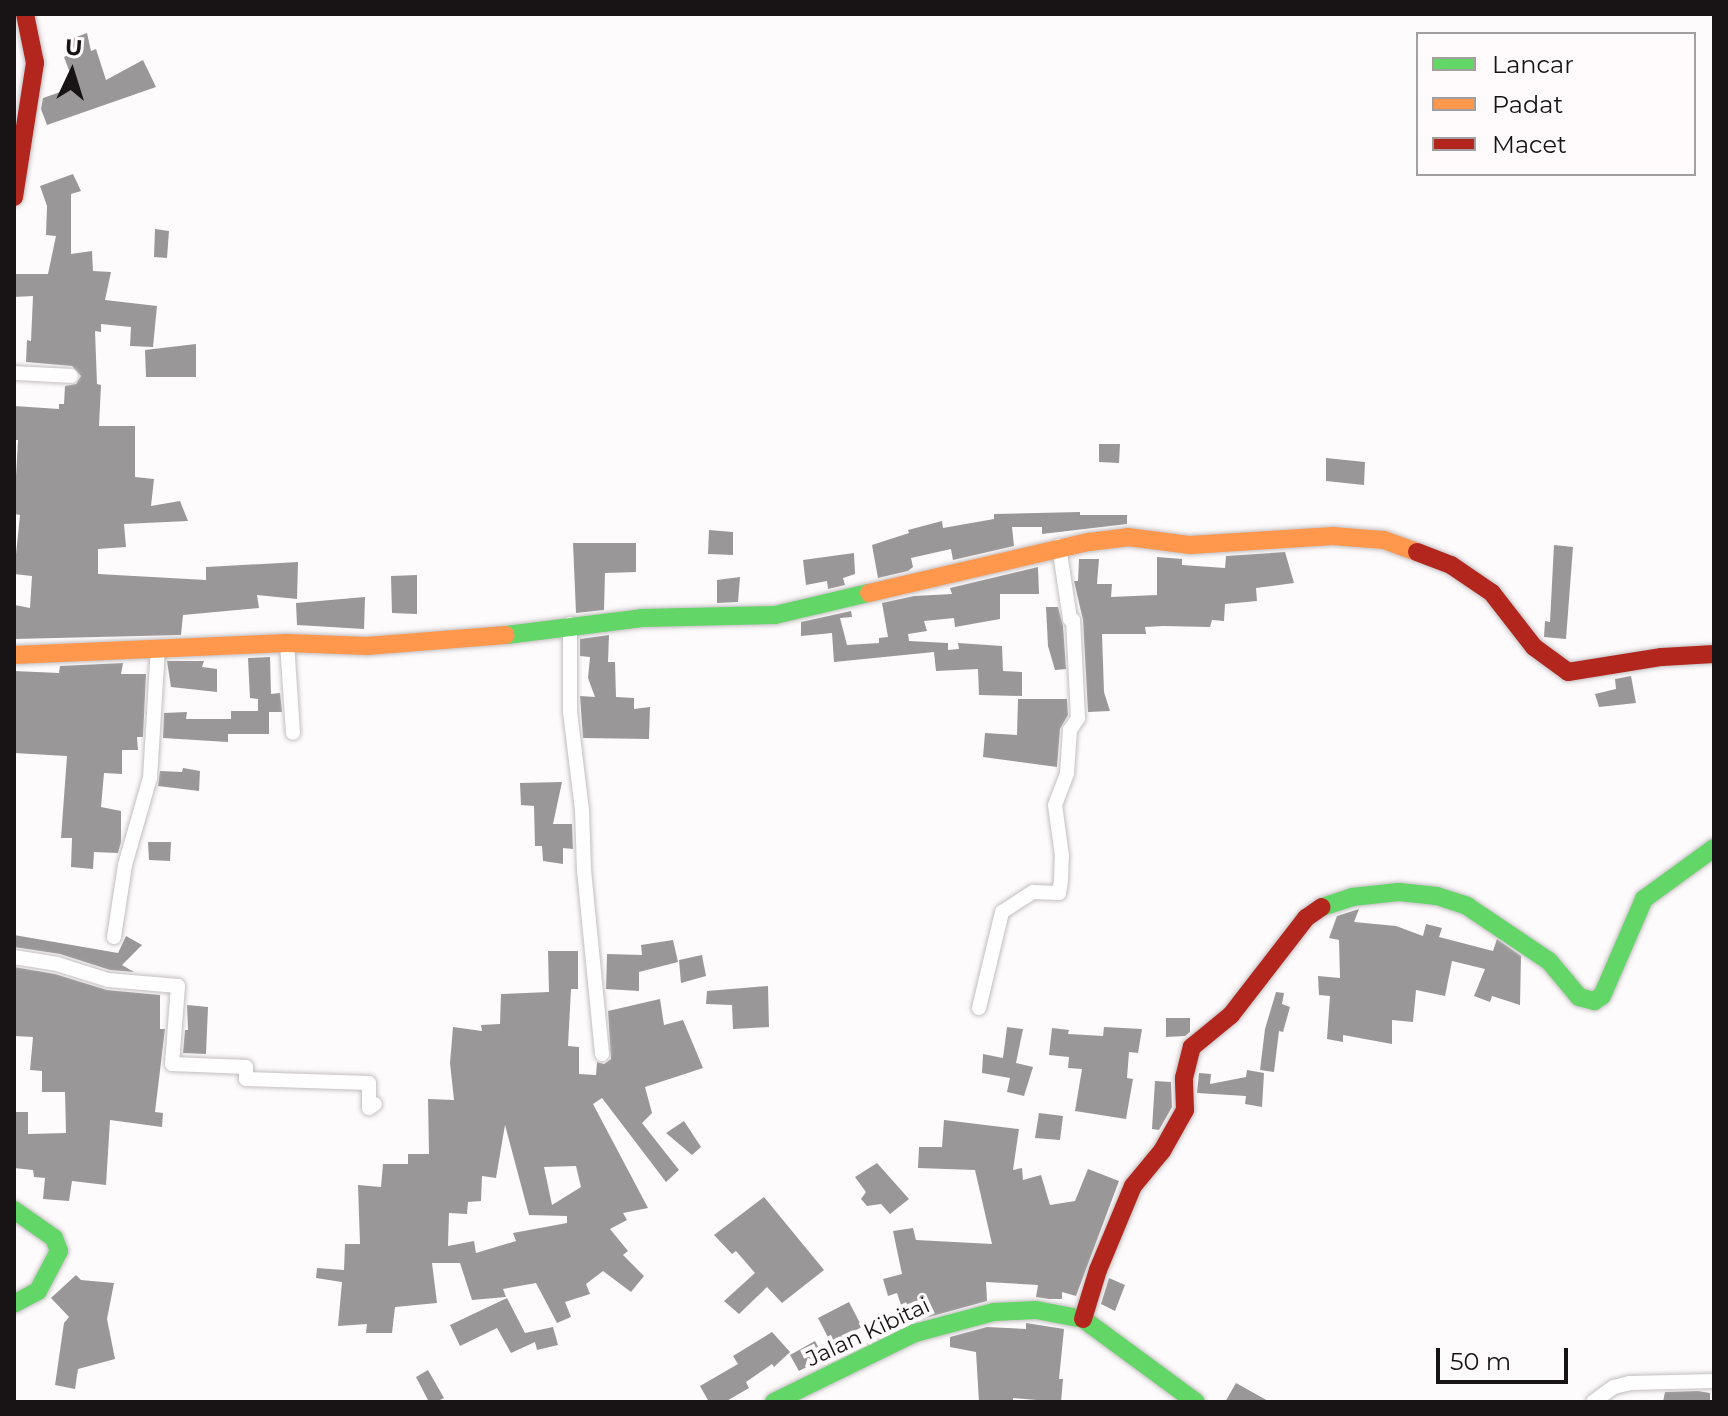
<!DOCTYPE html>
<html>
<head>
<meta charset="utf-8">
<style>
	body { margin:0 }
	#map { position:relative; width:1728px; height:1416px; overflow:hidden; background:#fefbfc; font-family:Montserrat,sans-serif }
	div>[style] { position:absolute }
	[style*='--x'] { left:calc(var(--x)*1px); top:calc(var(--y)*1px); width:calc(var(--w)*1px); rotate:calc(var(--a)*1deg) }
	.building>* { inset:0; background:#9a9798 }
	.roads { filter:drop-shadow(0 0 2px #c2bec0) drop-shadow(0 0 2px #c2bec0) }
	.street>* { height:14px; margin:-7px; padding:0 7px; transform-origin:7px; border-radius:7px; background:#fffeff }
	.fast>* { height:18px; margin:-9px; padding:0 9px; transform-origin:9px; border-radius:9px; background:#63d668 }
	.slow>* { height:18px; margin:-9px; padding:0 9px; transform-origin:9px; border-radius:9px; background:#ff974d }
	.jam>* { height:18px; margin:-9px; padding:0 9px; transform-origin:9px; border-radius:9px; background:#b3261e }
	span { translate:-50% -50%; white-space:nowrap; text-align:center; line-height:1.15; -webkit-text-stroke:8px #fffafc; paint-order:stroke }
	.street-label { font-size:22px; color:#181416 }
	.frame { position:absolute; inset:0; border:16px solid #181416; pointer-events:none }
	.legend { position:absolute; left:1416px; top:32px; width:280px; height:144px; box-sizing:border-box; background:#fffafc; border:2px solid #a39ea0; margin:0; padding:10px 14px; list-style:none; font-size:24px; color:#181416 }
	.legend li { display:flex; align-items:center; gap:16px; height:40px }
	.legend b { width:40px; border:2px solid #a39ea0 }
	.north { position:absolute; left:32px; top:32px; width:80px; height:80px; -webkit-text-stroke:6px #fffafc; paint-order:stroke; rotate:4deg; font-size:22px; font-weight:700; line-height:32px; text-align:center; color:#181416 }
	.north::after { content:''; display:block; margin:auto; width:28px; height:36px; background:#181416; clip-path:polygon(50% 0,100% 100%,50% 72%,0 100%) }
	.scale { position:absolute; left:1436px; top:1348px; width:132px; height:36px; box-sizing:border-box; border:4px solid #181416; border-top:0; padding-left:10px; font-size:24px; line-height:28px; white-space:nowrap; color:#181416; -webkit-text-stroke:6px #fffafc; paint-order:stroke }
</style>
</head>
<body>
<div id="map">
	<div class="building">
		<div style="clip-path:polygon(87px 33px,91px 51px,96px 49px,106px 80px,143px 60px,156px 87px,47px 125px,41px 109px,43px 98px,69px 89px,66px 80px,72px 78px,64px 57px,75px 52px,71px 39px)"></div>
		<div style="clip-path:polygon(73px 174px,81px 191px,71px 194px,71px 254px,92px 251px,93px 271px,111px 272px,105px 300px,157px 306px,153px 347px,130px 346px,131px 327px,101px 324px,101px 332px,95px 331px,97px 384px,101px 385px,99px 426px,135px 426px,135px 477px,154px 479px,151px 506px,180px 501px,188px 521px,124px 524px,126px 547px,98px 549px,98px 574px,206px 580px,206px 567px,298px 562px,297px 599px,257px 595px,259px 608px,183px 615px,181px 635px,14px 639px,15px 605px,30px 608px,32px 576px,14px 574px,20px 515px,14px 514px,18px 440px,14px 440px,14px 406px,59px 409px,59px 404px,64px 404px,65px 386px,76px 384px,81px 376px,72px 366px,26px 362px,27px 340px,31px 341px,33px 296px,14px 297px,14px 274px,48px 274px,56px 236px,46px 235px,47px 206px,40px 186px)"></div>
		<div style="clip-path:polygon(155px 229px,169px 231px,167px 258px,154px 257px)"></div>
		<div style="clip-path:polygon(196px 344px,196px 377px,146px 377px,145px 350px)"></div>
		<div style="clip-path:polygon(1099px 444px,1120px 444px,1119px 463px,1099px 462px)"></div>
		<div style="clip-path:polygon(1326px 458px,1365px 462px,1364px 485px,1326px 481px)"></div>
		<div style="clip-path:polygon(1080px 512px,1080px 515px,1127px 515px,1127px 524px,1042px 534px,1042px 527px,1012px 527px,1014px 546px,953px 560px,951px 549px,911px 558px,913px 567px,908px 571px,878px 578px,872px 545px,909px 533px,908px 530px,942px 521px,943px 528px,994px 519px,994px 514px)"></div>
		<div style="clip-path:polygon(709px 530px,733px 532px,733px 555px,708px 554px)"></div>
		<div style="clip-path:polygon(573px 543px,636px 543px,636px 572px,605px 573px,604px 610px,576px 613px)"></div>
		<div style="clip-path:polygon(1554px 545px,1573px 547px,1566px 639px,1544px 637px,1545px 621px,1550px 622px)"></div>
		<div style="clip-path:polygon(1285px 552px,1294px 583px,1256px 588px,1257px 601px,1225px 604px,1224px 621px,1212px 620px,1210px 627px,1163px 626px,1145px 627px,1146px 634px,1102px 634px,1104px 692px,1110px 711px,1088px 712px,1083px 620px,1074px 581px,1078px 581px,1079px 559px,1099px 559px,1097px 584px,1112px 584px,1111px 597px,1157px 595px,1157px 557px,1182px 559px,1182px 565px,1225px 568px,1226px 556px)"></div>
		<div style="clip-path:polygon(854px 553px,855px 574px,843px 578px,845px 585px,828px 589px,827px 581px,806px 585px,803px 560px)"></div>
		<div style="clip-path:polygon(1038px 567px,1039px 594px,1000px 594px,1000px 619px,955px 627px,954px 618px,924px 621px,927px 631px,908px 634px,909px 641px,948px 643px,948px 650px,959px 649px,958px 643px,1002px 646px,1003px 671px,1022px 672px,1022px 696px,979px 695px,978px 669px,936px 671px,934px 652px,834px 662px,832px 633px,801px 636px,801px 622px,851px 611px,852px 617px,840px 618px,847px 645px,879px 643px,879px 638px,888px 637px,882px 603px,914px 596px,952px 594px,950px 588px)"></div>
		<div style="clip-path:polygon(417px 575px,417px 614px,392px 613px,391px 576px)"></div>
		<div style="clip-path:polygon(740px 577px,738px 602px,717px 603px,717px 580px)"></div>
		<div style="clip-path:polygon(365px 597px,364px 629px,297px 625px,296px 603px)"></div>
		<div style="clip-path:polygon(1046px 607px,1058px 607px,1063px 626px,1066px 669px,1055px 670px,1048px 646px)"></div>
		<div style="clip-path:polygon(609px 635px,608px 662px,615px 662px,616px 697px,634px 698px,634px 709px,650px 707px,649px 739px,583px 738px,580px 696px,595px 697px,588px 678px,590px 657px,580px 656px,580px 639px)"></div>
		<div style="clip-path:polygon(270px 657px,271px 694px,280px 693px,282px 712px,269px 712px,269px 734px,228px 734px,228px 742px,163px 738px,164px 713px,187px 712px,186px 719px,231px 719px,231px 711px,258px 711px,258px 699px,250px 698px,248px 658px)"></div>
		<div style="clip-path:polygon(167px 661px,204px 661px,202px 667px,217px 669px,217px 692px,171px 687px)"></div>
		<div style="clip-path:polygon(123px 663px,121px 674px,146px 674px,143px 737px,137px 737px,138px 750px,122px 750px,122px 774px,104px 773px,101px 807px,121px 811px,121px 842px,118px 853px,94px 852px,93px 869px,71px 867px,72px 838px,61px 838px,67px 756px,14px 753px,14px 671px,59px 673px,60px 666px)"></div>
		<div style="clip-path:polygon(1631px 676px,1636px 703px,1599px 707px,1595px 694px,1616px 689px,1615px 679px)"></div>
		<div style="clip-path:polygon(1018px 699px,1067px 699px,1068px 715px,1060px 729px,1057px 767px,983px 757px,985px 733px,1017px 735px)"></div>
		<div style="clip-path:polygon(183px 768px,200px 771px,199px 791px,158px 786px,160px 771px,182px 772px)"></div>
		<div style="clip-path:polygon(562px 782px,553px 824px,572px 824px,573px 849px,563px 848px,563px 864px,543px 861px,542px 846px,535px 846px,534px 806px,521px 805px,520px 783px)"></div>
		<div style="clip-path:polygon(148px 842px,171px 842px,170px 861px,149px 860px)"></div>
		<div style="clip-path:polygon(1359px 909px,1354px 922px,1396px 926px,1423px 936px,1426px 924px,1442px 928px,1439px 937px,1493px 951px,1497px 939px,1521px 956px,1520px 1005px,1492px 996px,1490px 1002px,1474px 996px,1485px 969px,1452px 961px,1445px 996px,1416px 990px,1413px 1022px,1392px 1020px,1392px 1044px,1343px 1035px,1343px 1042px,1327px 1039px,1330px 996px,1319px 995px,1318px 976px,1340px 978px,1339px 940px,1329px 938px,1337px 916px)"></div>
		<div style="clip-path:polygon(14px 935px,118px 953px,126px 936px,142px 945px,122px 965px,134px 972px,110px 970px,60px 954px,14px 947px)"></div>
		<div style="clip-path:polygon(673px 940px,678px 962px,639px 972px,639px 991px,606px 989px,607px 954px,642px 955px,641px 945px)"></div>
		<div style="clip-path:polygon(evenodd,548px 951px,578px 951px,578px 989px,571px 989px,568px 1046px,579px 1047px,579px 1074px,596px 1075px,597px 1062px,604px 1064px,611px 1059px,608px 1011px,660px 999px,664px 1025px,683px 1020px,703px 1068px,645px 1087px,652px 1113px,642px 1123px,679px 1170px,666px 1182px,602px 1098px,593px 1104px,648px 1208px,623px 1213px,627px 1220px,610px 1229px,628px 1251px,623px 1255px,644px 1276px,631px 1292px,603px 1271px,586px 1284px,590px 1294px,565px 1302px,571px 1317px,557px 1323px,536px 1283px,503px 1289px,506px 1297px,472px 1300px,460px 1263px,432px 1263px,437px 1303px,395px 1307px,392px 1333px,366px 1333px,367px 1324px,338px 1326px,342px 1282px,316px 1278px,317px 1268px,344px 1270px,345px 1244px,360px 1244px,358px 1185px,381px 1187px,383px 1164px,408px 1164px,408px 1154px,429px 1154px,428px 1099px,454px 1100px,450px 1063px,453px 1027px,482px 1031px,481px 1025px,500px 1024px,501px 994px,549px 992px,548px 951px,505px 1125px,529px 1215px,567px 1216px,567px 1223px,513px 1233px,516px 1241px,476px 1253px,474px 1241px,448px 1246px,449px 1213px,467px 1214px,468px 1202px,481px 1201px,482px 1176px,496px 1178px,505px 1125px,548px 951px,576px 1166px,581px 1187px,552px 1205px,544px 1167px,576px 1166px)"></div>
		<div style="clip-path:polygon(702px 955px,706px 976px,681px 983px,679px 960px)"></div>
		<div style="clip-path:polygon(14px 967px,55px 974px,107px 990px,160px 995px,160px 1029px,165px 1029px,155px 1112px,163px 1113px,162px 1127px,110px 1120px,106px 1185px,72px 1181px,69px 1201px,43px 1199px,45px 1178px,34px 1177px,33px 1170px,14px 1168px,14px 1112px,28px 1112px,28px 1134px,66px 1133px,65px 1092px,42px 1092px,42px 1071px,30px 1070px,33px 1037px,14px 1036px)"></div>
		<div style="clip-path:polygon(768px 986px,769px 1027px,733px 1029px,732px 1005px,706px 1004px,707px 991px)"></div>
		<div style="clip-path:polygon(1276px 992px,1284px 993px,1282px 1004px,1290px 1007px,1283px 1032px,1279px 1031px,1274px 1072px,1260px 1070px,1265px 1029px)"></div>
		<div style="clip-path:polygon(187px 1005px,208px 1007px,206px 1054px,183px 1053px,185px 1030px,188px 1030px)"></div>
		<div style="clip-path:polygon(1166px 1018px,1190px 1018px,1190px 1032px,1185px 1036px,1166px 1037px)"></div>
		<div style="clip-path:polygon(1007px 1027px,1023px 1029px,1016px 1063px,1033px 1067px,1024px 1096px,1007px 1092px,1010px 1078px,982px 1073px,983px 1054px,1003px 1058px)"></div>
		<div style="clip-path:polygon(1104px 1027px,1142px 1029px,1138px 1053px,1129px 1052px,1127px 1078px,1133px 1079px,1126px 1119px,1075px 1111px,1082px 1069px,1068px 1068px,1069px 1057px,1049px 1055px,1052px 1028px,1069px 1030px,1068px 1034px,1103px 1036px)"></div>
		<div style="clip-path:polygon(1247px 1070px,1264px 1073px,1262px 1107px,1245px 1104px,1246px 1096px,1197px 1093px,1199px 1073px,1211px 1074px,1210px 1084px,1246px 1077px)"></div>
		<div style="clip-path:polygon(1155px 1081px,1171px 1082px,1172px 1107px,1159px 1130px,1152px 1129px)"></div>
		<div style="clip-path:polygon(1039px 1113px,1063px 1116px,1060px 1140px,1035px 1138px)"></div>
		<div style="clip-path:polygon(944px 1120px,1019px 1129px,1013px 1170px,1022px 1168px,1023px 1180px,1041px 1175px,1050px 1205px,1075px 1201px,1088px 1169px,1119px 1181px,1076px 1296px,1062px 1292px,1062px 1299px,1049px 1299px,1036px 1297px,1038px 1285px,986px 1282px,987px 1301px,907px 1323px,897px 1293px,888px 1296px,883px 1279px,902px 1274px,893px 1231px,913px 1228px,916px 1240px,992px 1244px,975px 1170px,918px 1168px,919px 1147px,942px 1147px)"></div>
		<div style="clip-path:polygon(684px 1121px,701px 1147px,692px 1155px,666px 1133px)"></div>
		<div style="clip-path:polygon(877px 1163px,909px 1199px,890px 1214px,881px 1204px,867px 1206px,861px 1199px,866px 1192px,855px 1177px)"></div>
		<div style="clip-path:polygon(764px 1197px,824px 1270px,782px 1303px,767px 1287px,739px 1314px,724px 1301px,755px 1273px,736px 1251px,732px 1254px,714px 1235px)"></div>
		<div style="clip-path:polygon(76px 1275px,81px 1280px,114px 1283px,107px 1319px,115px 1359px,78px 1369px,75px 1389px,55px 1385px,64px 1323px,69px 1317px,51px 1298px)"></div>
		<div style="clip-path:polygon(1109px 1278px,1125px 1285px,1115px 1311px,1101px 1304px)"></div>
		<div style="clip-path:polygon(507px 1298px,525px 1333px,553px 1327px,558px 1345px,537px 1350px,535px 1342px,511px 1353px,497px 1328px,460px 1346px,450px 1325px)"></div>
		<div style="clip-path:polygon(849px 1302px,862px 1327px,831px 1343px,818px 1318px)"></div>
		<div style="clip-path:polygon(1026px 1323px,1064px 1329px,1059px 1379px,1063px 1379px,1061px 1402px,1013px 1398px,1013px 1402px,979px 1402px,976px 1352px,950px 1347px,950px 1337px,987px 1327px,1026px 1329px)"></div>
		<div style="clip-path:polygon(772px 1332px,790px 1352px,774px 1367px,772px 1364px,746px 1382px,749px 1388px,725px 1402px,709px 1402px,700px 1386px,738px 1364px,733px 1356px)"></div>
		<div style="clip-path:polygon(815px 1341px,824px 1358px,799px 1371px,790px 1355px)"></div>
		<div style="clip-path:polygon(428px 1370px,444px 1398px,436px 1402px,429px 1402px,416px 1377px)"></div>
		<div style="clip-path:polygon(1236px 1383px,1270px 1402px,1225px 1402px)"></div>
		<div style="clip-path:polygon(1698px 1391px,1710px 1393px,1710px 1402px,1663px 1402px,1665px 1392px)"></div>
	</div>
	<div class="roads">
		<div class="street">
			<div style="--x:14;--y:373;--w:57;--a:3"></div>
			<div style="--x:570;--y:624;--w:88;--a:90"></div>
			<div style="--x:570;--y:712;--w:99;--a:83"></div>
			<div style="--x:582;--y:810;--w:60;--a:88.1"></div>
			<div style="--x:584;--y:870;--w:185;--a:84.4"></div>
			<div style="--x:287;--y:643;--w:90;--a:86.2"></div>
			<div style="--x:114;--y:937;--w:73;--a:-81.3"></div>
			<div style="--x:125;--y:865;--w:91;--a:-74"></div>
			<div style="--x:150;--y:778;--w:129;--a:-86.5"></div>
			<div style="--x:14;--y:957;--w:44;--a:9.2"></div>
			<div style="--x:57;--y:964;--w:53;--a:17.4"></div>
			<div style="--x:108;--y:980;--w:70;--a:4.9"></div>
			<div style="--x:178;--y:986;--w:78;--a:94.4"></div>
			<div style="--x:172;--y:1064;--w:74;--a:2.3"></div>
			<div style="--x:246;--y:1067;--w:12;--a:90"></div>
			<div style="--x:246;--y:1079;--w:123;--a:1.9"></div>
			<div style="--x:369;--y:1083;--w:25;--a:90"></div>
			<div style="--x:369;--y:1108;--w:7;--a:-34"></div>
			<div style="--x:979;--y:1008;--w:99;--a:-76.5"></div>
			<div style="--x:1002;--y:912;--w:37;--a:-33"></div>
			<div style="--x:1033;--y:892;--w:26;--a:2"></div>
			<div style="--x:1059;--y:893;--w:13;--a:-81"></div>
			<div style="--x:1061;--y:880;--w:24;--a:-88"></div>
			<div style="--x:1062;--y:856;--w:51;--a:-97.8"></div>
			<div style="--x:1055;--y:805;--w:34;--a:-69"></div>
			<div style="--x:1067;--y:773;--w:43;--a:-86"></div>
			<div style="--x:1070;--y:730;--w:14;--a:-56"></div>
			<div style="--x:1078;--y:718;--w:98;--a:-92.9"></div>
			<div style="--x:1073;--y:620;--w:3;--a:-162"></div>
			<div style="--x:1070;--y:619;--w:74;--a:-98.6"></div>
			<div style="--x:1593;--y:1402;--w:26;--a:-36"></div>
			<div style="--x:1614;--y:1387;--w:16;--a:-14"></div>
			<div style="--x:1630;--y:1383;--w:84;--a:-1.4"></div>
		</div>
		<div class="fast">
			<div style="--x:506;--y:635;--w:137;--a:-7.1"></div>
			<div style="--x:642;--y:618;--w:133;--a:-1.3"></div>
			<div style="--x:775;--y:615;--w:97;--a:-13.2"></div>
			<div style="--x:1322;--y:907;--w:32;--a:-18"></div>
			<div style="--x:1352;--y:897;--w:47;--a:-6.1"></div>
			<div style="--x:1399;--y:892;--w:38;--a:6"></div>
			<div style="--x:1437;--y:896;--w:32;--a:18"></div>
			<div style="--x:1467;--y:906;--w:99;--a:33.9"></div>
			<div style="--x:1549;--y:961;--w:47;--a:50.2"></div>
			<div style="--x:1579;--y:997;--w:16;--a:15"></div>
			<div style="--x:1594;--y:1001;--w:9;--a:-32"></div>
			<div style="--x:1602;--y:996;--w:106;--a:-66.6"></div>
			<div style="--x:1644;--y:899;--w:87;--a:-36.1"></div>
			<div style="--x:14;--y:1210;--w:49;--a:35"></div>
			<div style="--x:54;--y:1238;--w:14;--a:69"></div>
			<div style="--x:59;--y:1251;--w:45;--a:117.7"></div>
			<div style="--x:38;--y:1291;--w:27;--a:152"></div>
			<div style="--x:774;--y:1402;--w:157;--a:-26.1"></div>
			<div style="--x:915;--y:1333;--w:82;--a:-14.9"></div>
			<div style="--x:994;--y:1312;--w:42;--a:-2.7"></div>
			<div style="--x:1036;--y:1310;--w:48;--a:10.8"></div>
			<div style="--x:1083;--y:1319;--w:140;--a:36.3"></div>
		</div>
		<div class="slow">
			<div style="--x:869;--y:593;--w:226;--a:-13.1"></div>
			<div style="--x:1089;--y:542;--w:39;--a:-7"></div>
			<div style="--x:1128;--y:537;--w:63;--a:7.4"></div>
			<div style="--x:1190;--y:545;--w:143;--a:-3.6"></div>
			<div style="--x:1333;--y:536;--w:51;--a:4.5"></div>
			<div style="--x:1384;--y:540;--w:35;--a:20"></div>
			<div style="--x:14;--y:655;--w:273;--a:-2.5"></div>
			<div style="--x:287;--y:643;--w:80;--a:2.1"></div>
			<div style="--x:367;--y:646;--w:139;--a:-4.5"></div>
		</div>
		<div class="jam">
			<div style="--x:14;--y:197;--w:136;--a:-81.1"></div>
			<div style="--x:35;--y:63;--w:50;--a:-101.5"></div>
			<div style="--x:1417;--y:552;--w:36;--a:21"></div>
			<div style="--x:1451;--y:565;--w:50;--a:34.3"></div>
			<div style="--x:1492;--y:593;--w:68;--a:52.1"></div>
			<div style="--x:1534;--y:647;--w:42;--a:36.3"></div>
			<div style="--x:1568;--y:672;--w:95;--a:-9.1"></div>
			<div style="--x:1662;--y:657;--w:52;--a:-3.3"></div>
			<div style="--x:1083;--y:1319;--w:51;--a:-73"></div>
			<div style="--x:1098;--y:1270;--w:91;--a:-67.4"></div>
			<div style="--x:1133;--y:1186;--w:45;--a:-50.4"></div>
			<div style="--x:1162;--y:1151;--w:47;--a:-60.7"></div>
			<div style="--x:1185;--y:1110;--w:32;--a:-92"></div>
			<div style="--x:1184;--y:1078;--w:32;--a:-76"></div>
			<div style="--x:1192;--y:1047;--w:50;--a:-39.4"></div>
			<div style="--x:1231;--y:1015;--w:123;--a:-52.3"></div>
			<div style="--x:1306;--y:918;--w:19;--a:-35"></div>
		</div>
	</div>
	<div class="street-label">
		<span style="left:868px;top:1332px;rotate:-25deg">Jalan Kibitai</span>
	</div>
	<div class="frame"></div>
	<ul class="legend">
	<li><b style="height:10px;background:#63d668"></b>Lancar</li>
	<li><b style="height:10px;background:#ff974d"></b>Padat</li>
	<li><b style="height:10px;background:#b3261e"></b>Macet</li>
	</ul>
	<div class="north">U</div>
	<div class="scale">50 m</div>
</div>
</body>
</html>
